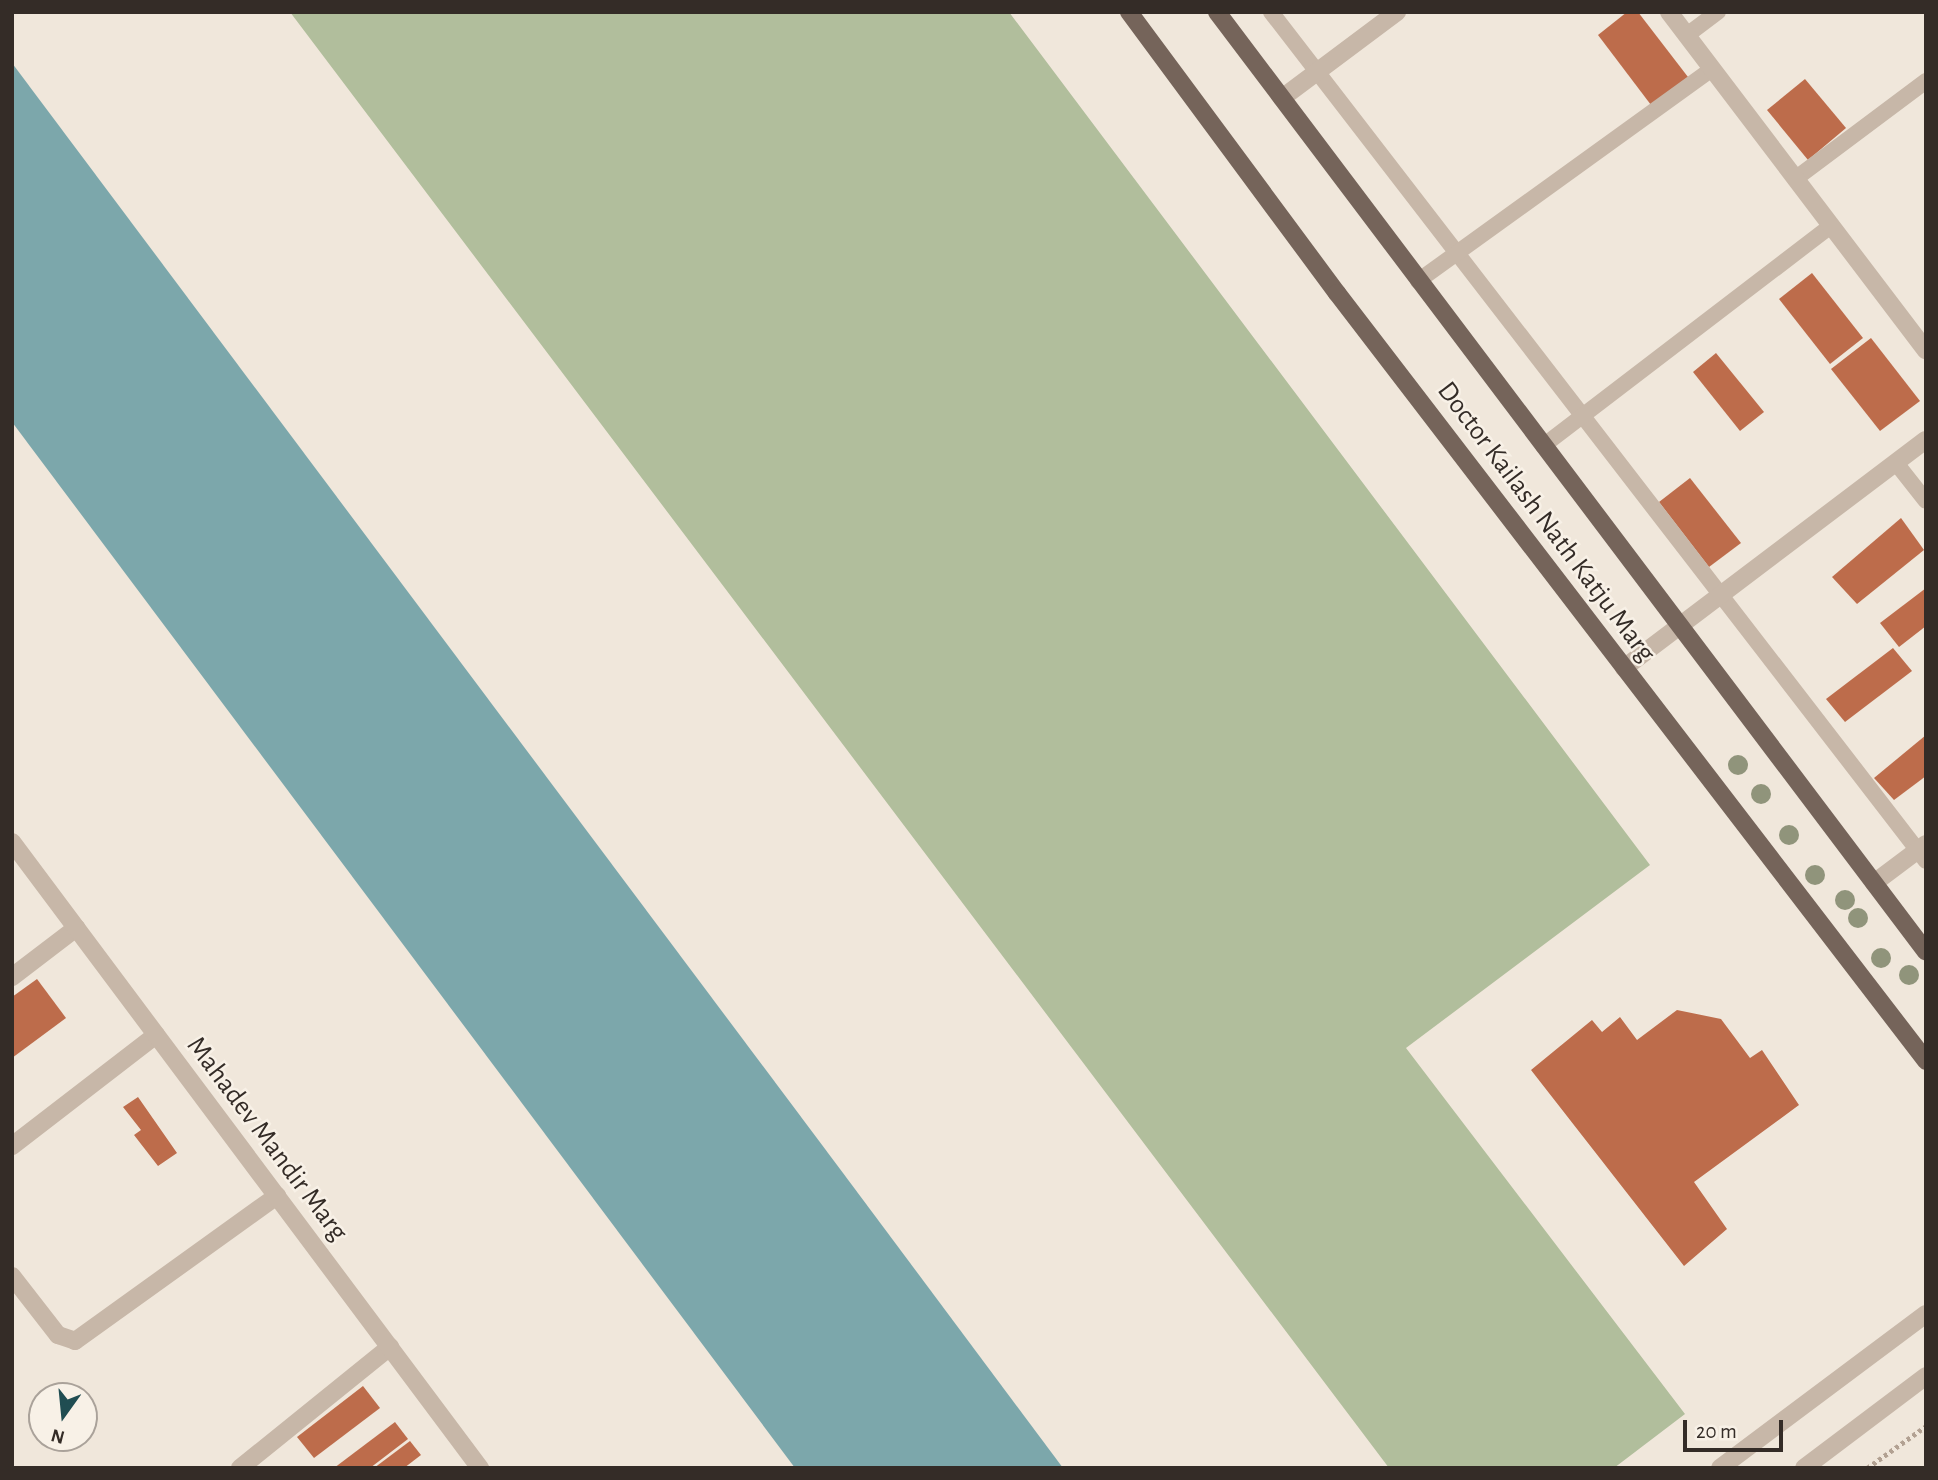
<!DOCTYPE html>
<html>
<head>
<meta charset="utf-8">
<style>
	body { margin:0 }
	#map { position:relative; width:1938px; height:1480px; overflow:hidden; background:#f0e7db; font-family:"Alegreya Sans",sans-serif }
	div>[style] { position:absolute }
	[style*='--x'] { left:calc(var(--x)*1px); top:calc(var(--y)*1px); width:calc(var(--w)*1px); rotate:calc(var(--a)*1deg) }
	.green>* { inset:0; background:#b1be9c }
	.water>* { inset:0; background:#7ca7ab }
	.building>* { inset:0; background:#bd6c4b }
	.path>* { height:4.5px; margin-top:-2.25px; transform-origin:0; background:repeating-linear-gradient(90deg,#b2a192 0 3.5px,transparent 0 7px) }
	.service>* { height:16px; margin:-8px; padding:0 8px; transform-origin:8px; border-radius:8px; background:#c7b7a8 }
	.minor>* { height:18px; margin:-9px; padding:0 9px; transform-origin:9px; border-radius:9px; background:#c7b7a8 }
	.tertiary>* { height:18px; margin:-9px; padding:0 9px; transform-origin:9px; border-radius:9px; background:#c7b7a8 }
	.primary>* { height:18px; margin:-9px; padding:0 9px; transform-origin:9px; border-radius:9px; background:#75645a }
	.trees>* { width:20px; height:20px; margin:-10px; border-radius:50%; background:#90947b }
	span { translate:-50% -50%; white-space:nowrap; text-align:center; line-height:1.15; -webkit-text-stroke:5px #f8f1e7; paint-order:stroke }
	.street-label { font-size:28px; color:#342c27 }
	.frame { position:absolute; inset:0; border:14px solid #342c27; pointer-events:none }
	.north { position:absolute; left:28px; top:1382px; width:70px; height:70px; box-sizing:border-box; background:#f8f1e7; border:2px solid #aaa29a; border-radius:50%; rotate:195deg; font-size:19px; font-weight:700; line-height:28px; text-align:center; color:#342c27 }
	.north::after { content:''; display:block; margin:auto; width:24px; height:32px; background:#204d52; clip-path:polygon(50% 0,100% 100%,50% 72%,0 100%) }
	.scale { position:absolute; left:1683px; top:1420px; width:100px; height:32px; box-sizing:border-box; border:4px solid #342c27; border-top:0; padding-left:9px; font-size:21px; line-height:24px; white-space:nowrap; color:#342c27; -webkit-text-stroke:5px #f8f1e7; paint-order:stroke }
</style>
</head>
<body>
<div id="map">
	<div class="green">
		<div style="clip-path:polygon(290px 12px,1009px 12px,1650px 865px,1406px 1048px,1685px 1414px,1614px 1468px,1389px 1468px)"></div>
	</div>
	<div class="water">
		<div style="clip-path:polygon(12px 63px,840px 1169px,1063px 1468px,795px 1468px,12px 422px)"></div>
	</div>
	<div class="building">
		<div style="clip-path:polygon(1627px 12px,1638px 12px,1688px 77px,1651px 105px,1598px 35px)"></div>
		<div style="clip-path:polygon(1805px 79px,1846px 128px,1808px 160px,1767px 110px)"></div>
		<div style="clip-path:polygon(1812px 273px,1863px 338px,1830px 364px,1779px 299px)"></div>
		<div style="clip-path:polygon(1871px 338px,1920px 401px,1880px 431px,1831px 369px)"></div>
		<div style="clip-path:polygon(1716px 353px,1764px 412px,1740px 431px,1693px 372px)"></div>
		<div style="clip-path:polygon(1690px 478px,1741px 543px,1709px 567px,1659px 502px)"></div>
		<div style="clip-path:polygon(1901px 518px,1924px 550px,1857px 604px,1832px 577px)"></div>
		<div style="clip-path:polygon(1926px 588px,1926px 626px,1899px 647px,1880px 623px)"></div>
		<div style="clip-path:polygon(1893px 648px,1912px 671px,1845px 722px,1826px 699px)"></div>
		<div style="clip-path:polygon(1926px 735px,1926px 776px,1894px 800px,1874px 778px)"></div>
		<div style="clip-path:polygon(37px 979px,66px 1018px,12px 1058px,12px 997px)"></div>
		<div style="clip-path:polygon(1677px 1010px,1721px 1019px,1750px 1058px,1762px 1050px,1799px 1105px,1694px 1182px,1727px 1229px,1684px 1266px,1531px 1070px,1592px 1020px,1602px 1032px,1620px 1017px,1637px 1040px)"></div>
		<div style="clip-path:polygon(138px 1097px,177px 1153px,158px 1166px,134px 1135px,141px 1130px,123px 1107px)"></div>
		<div style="clip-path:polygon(363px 1386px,380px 1408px,314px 1458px,297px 1437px)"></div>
		<div style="clip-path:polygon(395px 1422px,408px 1439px,370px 1468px,334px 1468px)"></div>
		<div style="clip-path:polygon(410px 1441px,421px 1455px,404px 1468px,374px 1468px)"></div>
	</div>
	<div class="path">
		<div style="--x:1867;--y:1468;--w:72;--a:-35.4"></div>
	</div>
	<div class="service">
		<div style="--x:1271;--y:12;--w:1072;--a:52.35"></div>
		<div style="--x:1687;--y:35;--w:39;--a:-37"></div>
		<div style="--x:1795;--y:179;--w:164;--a:-36.8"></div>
		<div style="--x:1418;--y:281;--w:362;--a:-35.8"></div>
		<div style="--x:1543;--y:446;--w:362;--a:-37.4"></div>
		<div style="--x:1896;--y:463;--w:48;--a:51.7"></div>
	</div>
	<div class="minor">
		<div style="--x:1669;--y:12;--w:425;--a:52.8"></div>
		<div style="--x:1282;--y:98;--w:144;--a:-36.8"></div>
		<div style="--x:1624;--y:668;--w:378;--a:-37.1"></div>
		<div style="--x:1874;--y:883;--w:65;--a:-36.9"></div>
		<div style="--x:12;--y:977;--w:81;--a:-37.4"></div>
		<div style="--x:12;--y:1146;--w:182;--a:-37.6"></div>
		<div style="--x:12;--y:1276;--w:75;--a:52.1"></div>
		<div style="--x:58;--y:1335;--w:18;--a:19"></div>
		<div style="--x:75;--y:1341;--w:249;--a:-35.7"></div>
		<div style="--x:240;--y:1468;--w:193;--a:-38.9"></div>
	</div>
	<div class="tertiary">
		<div style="--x:12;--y:842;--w:782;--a:53.22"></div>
		<div style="--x:1720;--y:1468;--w:257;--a:-36.8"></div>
		<div style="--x:1804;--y:1468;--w:153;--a:-37"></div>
	</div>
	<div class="primary">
		<div style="--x:1129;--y:12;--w:350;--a:53.5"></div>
		<div style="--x:1337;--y:293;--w:968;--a:52.51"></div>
		<div style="--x:1217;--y:12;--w:1177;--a:52.97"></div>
	</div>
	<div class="trees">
		<div style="left:1738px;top:765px"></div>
		<div style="left:1761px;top:794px"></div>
		<div style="left:1789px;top:835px"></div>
		<div style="left:1815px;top:875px"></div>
		<div style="left:1845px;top:900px"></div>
		<div style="left:1858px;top:918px"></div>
		<div style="left:1881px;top:958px"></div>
		<div style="left:1909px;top:975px"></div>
	</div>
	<div class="street-label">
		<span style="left:1546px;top:522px;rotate:53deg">Doctor Kailash Nath Katju Marg</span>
		<span style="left:267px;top:1139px;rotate:53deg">Mahadev Mandir Marg</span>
	</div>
	<div class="frame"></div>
	<div class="north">N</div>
	<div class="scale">20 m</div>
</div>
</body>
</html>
